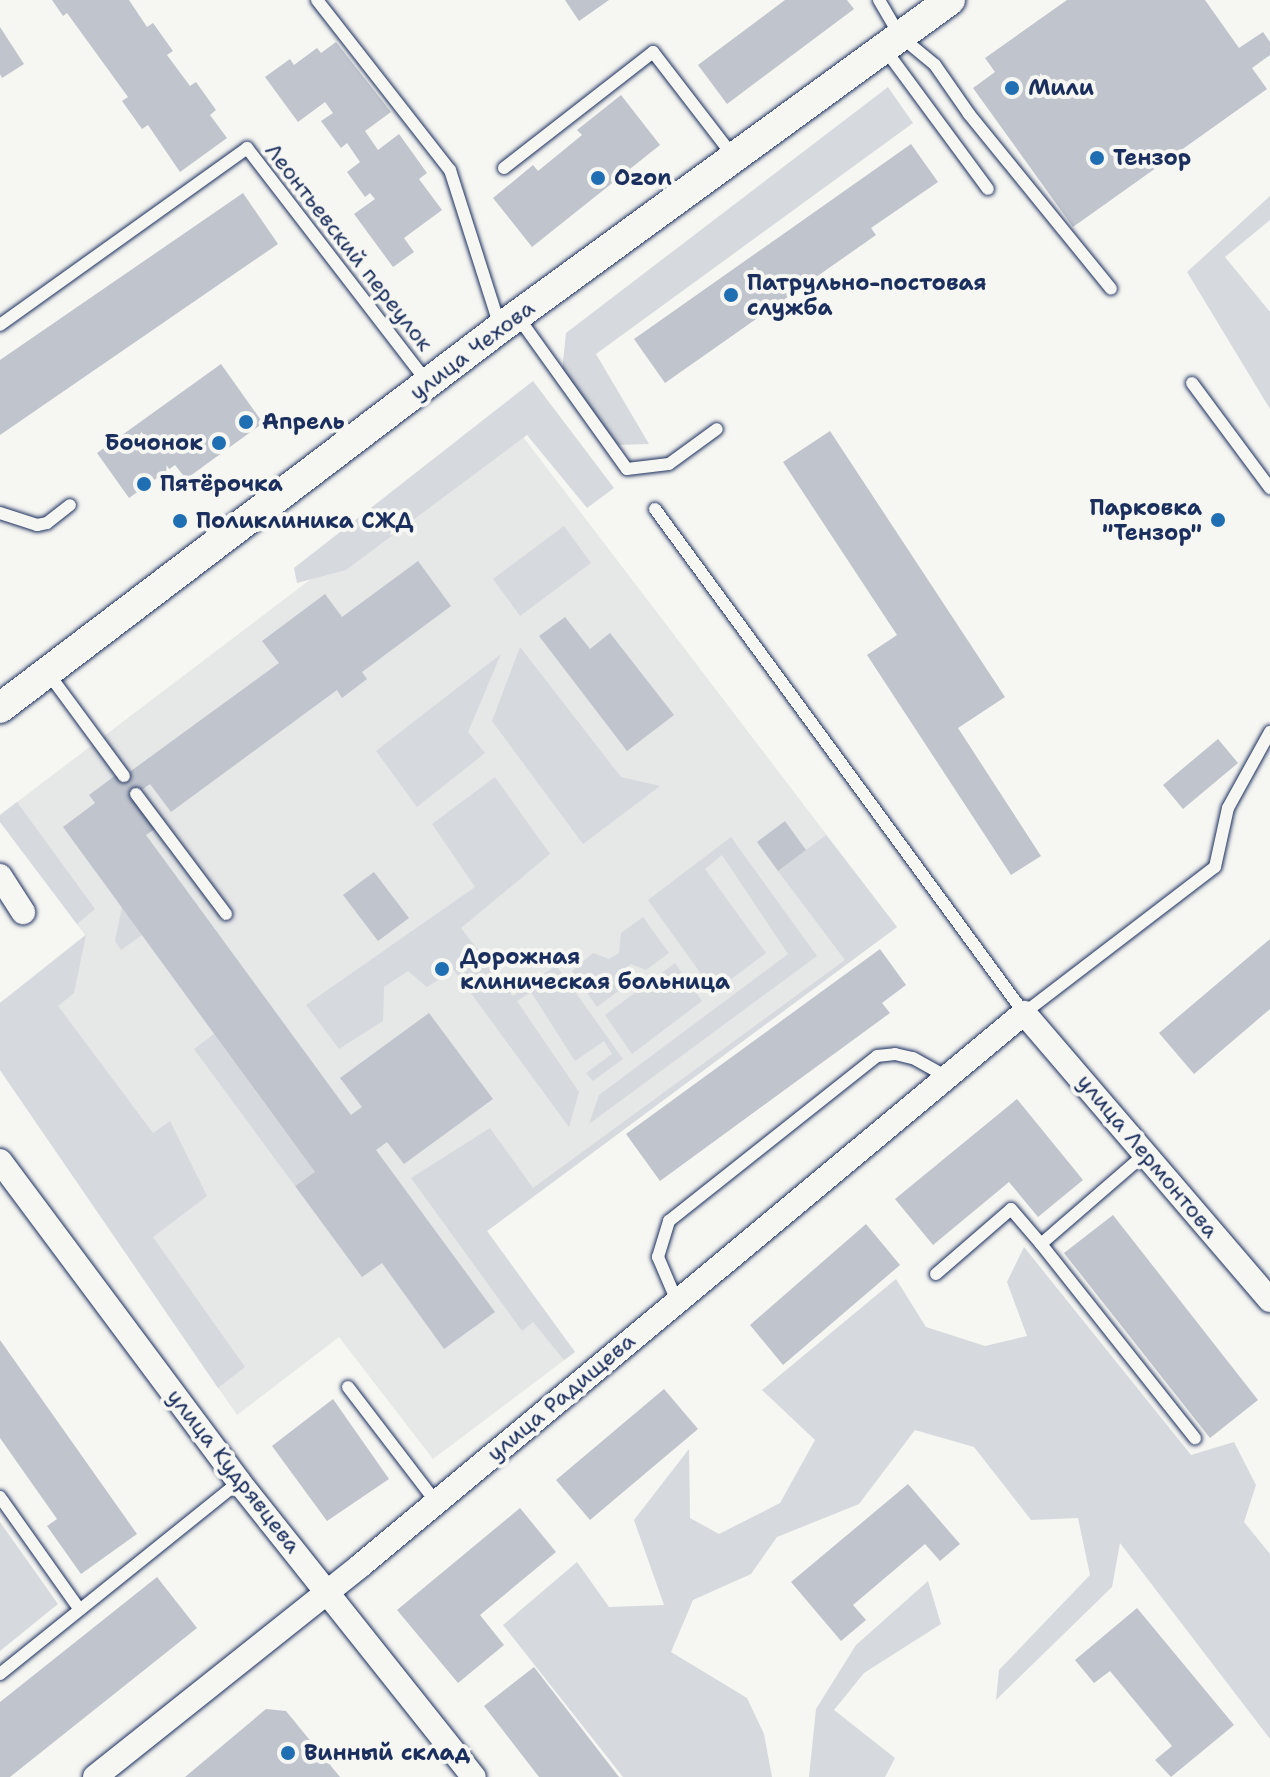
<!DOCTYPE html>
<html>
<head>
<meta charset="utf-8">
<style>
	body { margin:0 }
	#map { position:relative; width:1270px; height:1777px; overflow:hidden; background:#f6f6f2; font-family:"Shantell Sans",sans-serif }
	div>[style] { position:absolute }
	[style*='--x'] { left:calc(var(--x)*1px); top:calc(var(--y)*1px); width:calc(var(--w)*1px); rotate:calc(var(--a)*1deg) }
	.built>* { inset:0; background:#e6e7e7 }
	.green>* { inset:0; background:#d6d9dd }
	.building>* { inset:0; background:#c0c4cd }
	.roads { filter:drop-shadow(0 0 2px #1b2f5e) drop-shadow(0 0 2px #1b2f5e) }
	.service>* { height:12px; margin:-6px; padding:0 6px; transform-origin:6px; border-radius:6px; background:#f6f6f2 }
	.minor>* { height:24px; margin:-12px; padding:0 12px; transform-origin:12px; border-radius:12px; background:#f6f6f2 }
	.tertiary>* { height:30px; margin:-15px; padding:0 15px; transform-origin:15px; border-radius:15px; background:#f6f6f2 }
	.dots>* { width:22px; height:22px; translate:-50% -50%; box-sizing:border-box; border:4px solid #f6f6f2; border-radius:50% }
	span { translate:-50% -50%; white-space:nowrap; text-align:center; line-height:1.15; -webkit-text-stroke:8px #f6f6f2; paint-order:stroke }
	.poi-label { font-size:22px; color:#1b2f5e; font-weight:700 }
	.left { translate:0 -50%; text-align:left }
	.right { translate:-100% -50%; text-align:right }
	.street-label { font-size:22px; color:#1b2f5e }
</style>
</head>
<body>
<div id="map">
	<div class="built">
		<div style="clip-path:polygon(514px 425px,897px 927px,487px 1231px,575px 1352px,433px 1459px,339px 1337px,237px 1415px,0 1070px,0 1003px,85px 935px,0 822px,0 815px)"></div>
	</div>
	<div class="green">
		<div style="clip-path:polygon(888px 87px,913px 123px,596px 354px,649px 444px,618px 445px,562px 371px,566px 333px)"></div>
		<div style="clip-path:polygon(1270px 196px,1270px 220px,1225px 257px,1270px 312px,1270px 409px,1187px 272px)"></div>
		<div style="clip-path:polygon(533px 381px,614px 488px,587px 508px,527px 435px,346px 570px,297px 583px,294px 568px)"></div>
		<div style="clip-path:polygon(564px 526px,591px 563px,520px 616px,493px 579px)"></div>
		<div style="clip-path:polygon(520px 647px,621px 777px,660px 786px,583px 844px,492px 721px)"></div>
		<div style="clip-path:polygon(501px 654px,468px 732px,485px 753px,417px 807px,376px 751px)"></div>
		<div style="clip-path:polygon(495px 777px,550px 854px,461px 928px,513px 996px,556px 965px,623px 1059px,593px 1081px,586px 1073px,612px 1054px,604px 1041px,575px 1061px,531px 992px,517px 1001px,579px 1092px,569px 1127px,454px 970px,427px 987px,408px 971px,384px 987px,383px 1021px,339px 1049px,306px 1005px,475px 887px,432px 824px)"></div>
		<div style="clip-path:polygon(17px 802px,95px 909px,77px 924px,0 822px,0 815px)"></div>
		<div style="clip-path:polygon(826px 835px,897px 927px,487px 1231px,575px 1352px,564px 1360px,533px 1322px,522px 1331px,411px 1178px,490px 1128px,533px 1188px,845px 960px,778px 871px)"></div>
		<div style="clip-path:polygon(731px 837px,817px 956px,589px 1124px,599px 1095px,788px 954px,722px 855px,705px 869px,766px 953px,714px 992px,648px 900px)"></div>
		<div style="clip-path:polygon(122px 907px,142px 935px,121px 950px,115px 941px)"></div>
		<div style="clip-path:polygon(643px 917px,669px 953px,646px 970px,631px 964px,620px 972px,621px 989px,597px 1007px,572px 971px,593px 953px,609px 959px,619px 953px,621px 933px)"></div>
		<div style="clip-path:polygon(86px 935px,74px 993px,58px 1006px,153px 1133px,170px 1121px,207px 1196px,153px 1237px,245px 1367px,218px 1388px,0 1070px,0 1003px)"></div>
		<div style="clip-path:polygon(675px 963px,702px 1001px,632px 1054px,605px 1015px)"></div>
		<div style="clip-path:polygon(214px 1034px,315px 1172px,295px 1186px,194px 1049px)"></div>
		<div style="clip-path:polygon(1024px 1247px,1191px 1455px,1234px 1442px,1256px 1485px,1244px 1522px,1270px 1554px,1270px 1739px,1120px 1543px,1112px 1587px,996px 1700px,999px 1670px,1090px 1575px,1078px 1518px,1031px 1520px,974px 1447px,915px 1430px,859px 1504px,777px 1537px,751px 1574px,693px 1600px,671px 1652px,747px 1698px,764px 1734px,772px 1777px,623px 1777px,503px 1625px,577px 1562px,609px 1607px,664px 1605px,634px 1520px,689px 1449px,690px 1518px,719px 1534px,780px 1503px,815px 1440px,762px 1390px,896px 1279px,926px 1327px,985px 1346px,1027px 1336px,1007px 1282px)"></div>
		<div style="clip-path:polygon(0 1522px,58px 1604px,0 1651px)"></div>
		<div style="clip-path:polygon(928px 1581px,941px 1624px,864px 1673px,834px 1710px,895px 1758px,885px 1777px,809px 1777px,816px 1709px,856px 1645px)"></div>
	</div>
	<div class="building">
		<div style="clip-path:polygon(52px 0,129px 0,147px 27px,153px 23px,173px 51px,167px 55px,190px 86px,196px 82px,216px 110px,210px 115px,227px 138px,180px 172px,148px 125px,142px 129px,122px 101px,128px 97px,67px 13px,63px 16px)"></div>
		<div style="clip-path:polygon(565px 0,609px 0,579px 21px)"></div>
		<div style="clip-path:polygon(785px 0,847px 0,854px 9px,727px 104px,698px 65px)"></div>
		<div style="clip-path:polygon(1067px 0,1205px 0,1239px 48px,1263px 32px,1270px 42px,1270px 55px,1252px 68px,1267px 89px,1073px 227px,973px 88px,995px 72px,985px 58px)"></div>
		<div style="clip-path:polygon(0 27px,24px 64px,2px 78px,0 74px)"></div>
		<div style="clip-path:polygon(336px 42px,391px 112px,365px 131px,378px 150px,399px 134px,427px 173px,419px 179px,442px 210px,404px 238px,414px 252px,393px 267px,354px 214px,375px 199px,370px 193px,365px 197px,347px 172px,360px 162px,347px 143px,341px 148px,321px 121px,333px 113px,325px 102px,298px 122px,265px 77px,290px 59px,294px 65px,317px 48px,321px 53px)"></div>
		<div style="clip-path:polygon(621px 95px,660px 145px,532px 247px,493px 198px,533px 165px,538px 171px,582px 135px,577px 130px)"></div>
		<div style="clip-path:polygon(911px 144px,938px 182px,871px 228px,876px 235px,665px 383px,634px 339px)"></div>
		<div style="clip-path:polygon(243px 193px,278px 244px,0 435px,0 360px)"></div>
		<div style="clip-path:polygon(221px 364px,263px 423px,186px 479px,175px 465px,129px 498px,97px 453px)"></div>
		<div style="clip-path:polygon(830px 431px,1005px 697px,958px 728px,1041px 856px,1011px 875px,867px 655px,897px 635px,783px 462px)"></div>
		<div style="clip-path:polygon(418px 561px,451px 606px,362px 672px,367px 679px,342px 698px,337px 690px,171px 812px,150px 784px,136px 794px,159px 826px,146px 835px,351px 1115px,362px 1107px,340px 1078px,429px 1013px,493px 1099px,404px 1164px,387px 1142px,376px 1150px,495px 1312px,444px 1349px,382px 1263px,362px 1277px,295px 1186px,315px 1172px,63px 827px,95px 803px,89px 795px,120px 772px,124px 776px,279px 663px,262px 641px,325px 594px,342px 617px)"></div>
		<div style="clip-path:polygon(565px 617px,590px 649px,610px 633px,674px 715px,627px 751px,539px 636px)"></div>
		<div style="clip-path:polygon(1218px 739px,1238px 763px,1183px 809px,1163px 785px)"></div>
		<div style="clip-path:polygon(785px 821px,806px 850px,778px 871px,757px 842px)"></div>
		<div style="clip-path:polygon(374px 872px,409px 918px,378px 941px,343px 895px)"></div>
		<div style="clip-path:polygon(1270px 939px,1270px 1009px,1194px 1074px,1159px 1033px)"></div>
		<div style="clip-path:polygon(880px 949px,906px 985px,882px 1003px,890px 1013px,660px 1181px,626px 1134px)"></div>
		<div style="clip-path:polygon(1017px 1099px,1083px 1180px,1038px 1217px,1009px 1182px,933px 1245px,895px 1199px)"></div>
		<div style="clip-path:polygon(1113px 1215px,1258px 1400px,1210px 1438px,1064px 1253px)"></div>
		<div style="clip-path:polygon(866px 1224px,900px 1265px,783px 1365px,750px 1325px)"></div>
		<div style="clip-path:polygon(0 1340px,137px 1534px,81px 1574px,47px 1526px,57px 1519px,0 1438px)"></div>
		<div style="clip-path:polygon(664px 1389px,698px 1429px,590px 1520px,556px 1480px)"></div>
		<div style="clip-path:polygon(333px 1399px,389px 1479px,327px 1521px,272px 1446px)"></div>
		<div style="clip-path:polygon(908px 1484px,960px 1544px,940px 1561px,925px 1544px,853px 1605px,866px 1620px,841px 1641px,791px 1582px)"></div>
		<div style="clip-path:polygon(520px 1508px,556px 1552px,480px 1615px,504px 1645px,458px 1683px,397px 1610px)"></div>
		<div style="clip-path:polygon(157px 1577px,197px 1628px,10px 1777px,0 1777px,0 1702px)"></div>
		<div style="clip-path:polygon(1137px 1608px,1234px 1725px,1171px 1777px,1155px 1760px,1172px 1746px,1110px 1671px,1094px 1683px,1075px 1660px)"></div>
		<div style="clip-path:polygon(534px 1667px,619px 1777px,539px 1777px,484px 1706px)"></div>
		<div style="clip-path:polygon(266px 1709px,286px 1711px,340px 1777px,185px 1777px)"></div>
	</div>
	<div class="roads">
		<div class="service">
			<div style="--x:317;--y:0;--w:216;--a:52"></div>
			<div style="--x:450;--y:170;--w:165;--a:72.3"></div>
			<div style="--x:879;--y:0;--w:42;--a:59.7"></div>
			<div style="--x:900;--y:36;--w:45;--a:39.6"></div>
			<div style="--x:935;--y:65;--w:60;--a:55.2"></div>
			<div style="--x:969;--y:114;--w:225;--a:50.9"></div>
			<div style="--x:884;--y:48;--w:175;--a:53.6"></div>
			<div style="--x:504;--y:168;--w:189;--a:-37.9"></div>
			<div style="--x:653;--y:52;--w:133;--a:52.4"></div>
			<div style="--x:518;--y:317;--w:187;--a:54.4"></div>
			<div style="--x:627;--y:469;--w:42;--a:-6.8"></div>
			<div style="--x:669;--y:464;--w:59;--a:-36.1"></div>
			<div style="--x:0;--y:325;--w:304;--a:-35.6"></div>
			<div style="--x:247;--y:148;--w:297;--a:52.4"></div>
			<div style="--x:1192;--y:383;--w:131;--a:53.4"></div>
			<div style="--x:655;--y:509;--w:625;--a:53.79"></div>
			<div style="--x:1024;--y:1013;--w:240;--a:-37.4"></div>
			<div style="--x:1215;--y:867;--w:60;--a:-77.6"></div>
			<div style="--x:1228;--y:808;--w:87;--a:-61.1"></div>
			<div style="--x:0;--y:513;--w:39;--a:18"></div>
			<div style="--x:37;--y:525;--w:10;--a:-11"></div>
			<div style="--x:47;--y:523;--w:29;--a:-38"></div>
			<div style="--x:48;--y:673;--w:128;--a:53.6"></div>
			<div style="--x:136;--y:794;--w:150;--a:53.1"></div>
			<div style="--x:1041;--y:1244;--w:248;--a:51.6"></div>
			<div style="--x:936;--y:1274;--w:99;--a:-40.9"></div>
			<div style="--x:1011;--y:1209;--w:46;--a:49.4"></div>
			<div style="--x:1041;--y:1244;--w:139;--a:-40.9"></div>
			<div style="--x:676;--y:1299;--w:46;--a:-113.2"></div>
			<div style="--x:658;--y:1257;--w:38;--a:-73"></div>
			<div style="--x:669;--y:1221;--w:265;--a:-38.4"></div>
			<div style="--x:877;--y:1056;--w:18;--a:-6"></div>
			<div style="--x:895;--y:1054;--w:18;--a:13"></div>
			<div style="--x:913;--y:1058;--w:38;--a:29"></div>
			<div style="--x:348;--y:1387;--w:145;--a:52.6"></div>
			<div style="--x:0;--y:1497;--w:138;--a:54.7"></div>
			<div style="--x:0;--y:1674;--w:307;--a:-38.8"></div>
		</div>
		<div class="minor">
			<div style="--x:0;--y:876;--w:43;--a:57.4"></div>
			<div style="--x:0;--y:1161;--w:400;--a:53.3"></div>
			<div style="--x:239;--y:1482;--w:377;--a:51.5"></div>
			<div style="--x:95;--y:1777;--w:339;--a:-38.5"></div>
			<div style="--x:360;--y:1566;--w:864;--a:-39.79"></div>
			<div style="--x:1024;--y:1013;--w:378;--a:49.4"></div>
		</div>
		<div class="tertiary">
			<div style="--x:0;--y:708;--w:628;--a:-37.23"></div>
			<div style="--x:500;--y:328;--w:557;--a:-36.09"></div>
		</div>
	</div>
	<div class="dots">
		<div style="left:1012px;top:88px;background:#1f6fb2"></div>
		<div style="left:1097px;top:158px;background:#1f6fb2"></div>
		<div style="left:598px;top:178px;background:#1f6fb2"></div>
		<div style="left:731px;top:295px;background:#1f6fb2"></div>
		<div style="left:246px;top:422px;background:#1f6fb2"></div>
		<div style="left:219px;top:443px;background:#1f6fb2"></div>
		<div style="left:144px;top:484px;background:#1f6fb2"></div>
		<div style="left:1218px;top:520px;background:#1f6fb2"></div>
		<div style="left:180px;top:521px;background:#1f6fb2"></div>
		<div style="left:442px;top:969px;background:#1f6fb2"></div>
		<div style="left:288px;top:1753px;background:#1f6fb2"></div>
	</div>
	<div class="poi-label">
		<span class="left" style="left:1028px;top:88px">Мили</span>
		<span class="left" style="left:1113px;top:158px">Тензор</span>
		<span class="left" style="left:614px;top:178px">Ozon</span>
		<span class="left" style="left:747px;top:295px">Патрульно-постовая<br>служба</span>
		<span class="left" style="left:262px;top:422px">Апрель</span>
		<span class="right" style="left:203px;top:443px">Бочонок</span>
		<span class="left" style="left:160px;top:484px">Пятёрочка</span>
		<span class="right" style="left:1202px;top:520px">Парковка<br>"Тензор"</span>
		<span class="left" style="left:196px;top:521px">Поликлиника СЖД</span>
		<span class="left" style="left:460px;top:969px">Дорожная<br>клиническая больница</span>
		<span class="left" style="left:304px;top:1753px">Винный склад</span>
	</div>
	<div class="street-label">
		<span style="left:349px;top:247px;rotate:52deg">Леонтьевский переулок</span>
		<span style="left:472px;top:350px;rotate:-37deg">улица Чехова</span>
		<span style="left:1148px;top:1156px;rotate:50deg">улица Лермонтова</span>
		<span style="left:561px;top:1397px;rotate:-40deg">улица Радищева</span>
		<span style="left:234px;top:1471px;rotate:52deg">улица Кудрявцева</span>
	</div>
</div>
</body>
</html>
